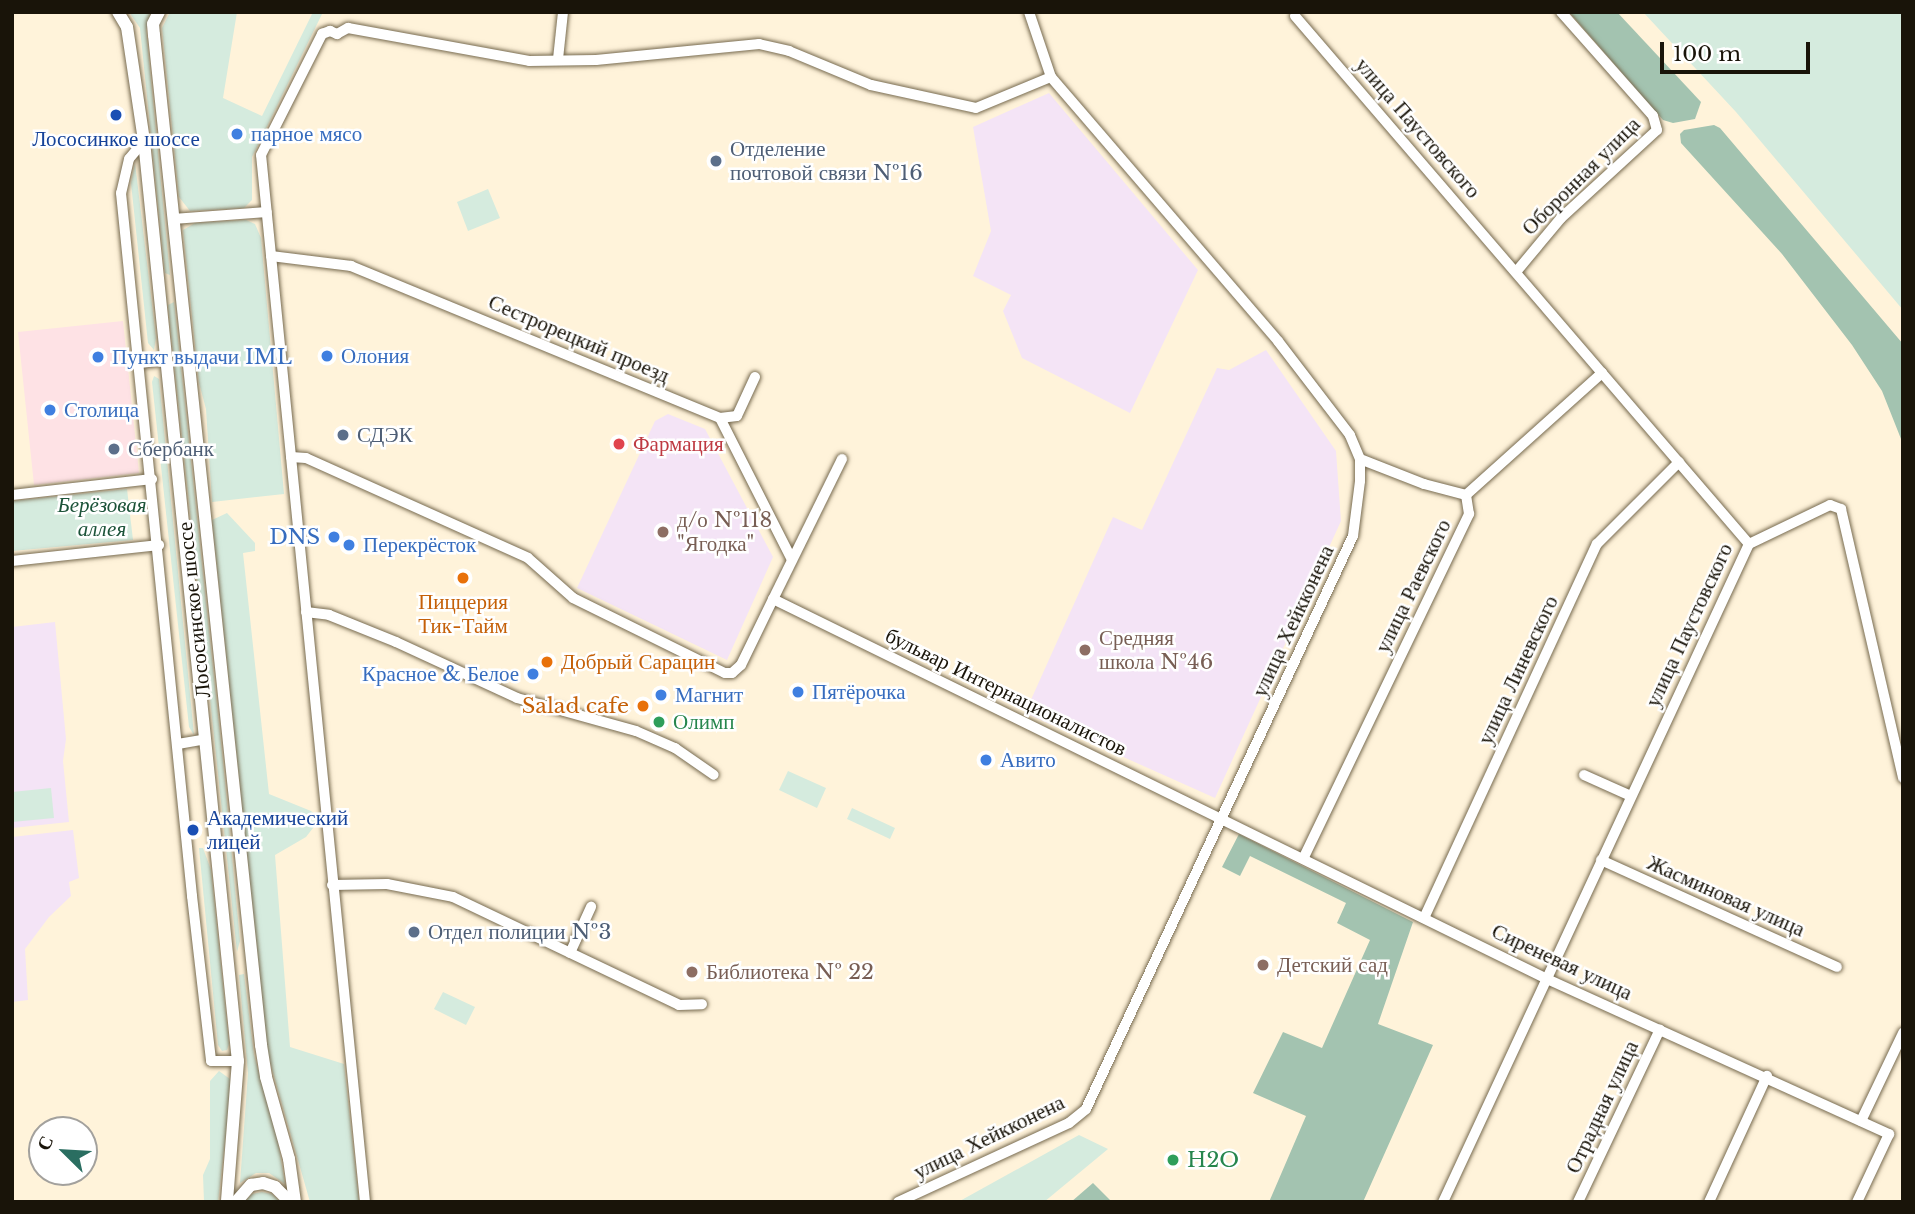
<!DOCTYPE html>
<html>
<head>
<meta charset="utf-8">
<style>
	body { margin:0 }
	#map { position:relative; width:1915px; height:1214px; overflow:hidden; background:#fff3da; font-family:"Libre Baskerville",serif }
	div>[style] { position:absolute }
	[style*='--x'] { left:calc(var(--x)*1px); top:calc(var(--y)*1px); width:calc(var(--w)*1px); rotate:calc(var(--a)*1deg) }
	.commercial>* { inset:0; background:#fee2e5 }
	.education>* { inset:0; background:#f4e4f6 }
	.green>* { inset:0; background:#d5ebde }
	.forest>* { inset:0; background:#a3c3b0 }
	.roads { filter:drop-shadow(0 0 2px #776a4f) drop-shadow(0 0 2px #776a4f) }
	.minor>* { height:10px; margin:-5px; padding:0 5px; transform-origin:5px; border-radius:5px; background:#fff }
	.tertiary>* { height:12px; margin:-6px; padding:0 6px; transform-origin:6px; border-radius:6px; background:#fff }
	.dots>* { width:19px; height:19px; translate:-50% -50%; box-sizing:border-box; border:4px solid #fff; border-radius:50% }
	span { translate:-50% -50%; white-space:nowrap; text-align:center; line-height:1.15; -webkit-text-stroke:5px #fff; paint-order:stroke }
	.street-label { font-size:21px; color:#191409 }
	.shop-label { font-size:21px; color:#366cbe }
	.left { translate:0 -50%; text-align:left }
	.right { translate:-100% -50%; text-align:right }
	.transit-label { font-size:21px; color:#164399 }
	.service-label { font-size:21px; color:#4e5e75 }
	.health-label { font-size:21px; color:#be3a42 }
	.park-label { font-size:21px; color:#1c5339; font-style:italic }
	.education-label { font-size:21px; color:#785e54 }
	.food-label { font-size:21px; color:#c56008 }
	.leisure-label { font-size:21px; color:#27864d }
	.frame { position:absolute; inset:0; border:14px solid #191409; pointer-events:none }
	.north { position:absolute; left:28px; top:1116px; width:70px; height:70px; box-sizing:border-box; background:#fff; border:2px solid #a3a19d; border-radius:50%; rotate:294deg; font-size:19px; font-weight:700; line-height:28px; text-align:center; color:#191409 }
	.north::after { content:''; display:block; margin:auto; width:24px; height:32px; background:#2a6e61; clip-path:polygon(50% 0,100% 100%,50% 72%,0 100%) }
	.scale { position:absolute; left:1660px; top:42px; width:150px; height:32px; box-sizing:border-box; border:4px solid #191409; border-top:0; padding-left:9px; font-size:21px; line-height:24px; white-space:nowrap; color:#191409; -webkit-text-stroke:5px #fff; paint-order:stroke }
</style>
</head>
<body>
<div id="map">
	<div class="commercial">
		<div style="clip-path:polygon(123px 321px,139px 473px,34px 485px,18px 332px)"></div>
	</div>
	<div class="education">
		<div style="clip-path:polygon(1049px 93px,1198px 270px,1130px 413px,1022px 358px,1003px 311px,1011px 295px,973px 276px,991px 231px,973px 127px)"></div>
		<div style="clip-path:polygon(1266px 350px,1336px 451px,1341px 521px,1215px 798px,1025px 713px,1113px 517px,1142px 530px,1217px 368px,1229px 370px)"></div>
		<div style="clip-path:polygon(668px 414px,705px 429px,773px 557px,727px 660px,577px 588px,655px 421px)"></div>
		<div style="clip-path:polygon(55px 622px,66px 739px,63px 761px,69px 822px,12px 828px,12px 627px)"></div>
		<div style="clip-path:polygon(73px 830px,79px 878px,69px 882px,71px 896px,49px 917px,25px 949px,28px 1000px,12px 1002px,12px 837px)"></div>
	</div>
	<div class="green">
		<div style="clip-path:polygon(129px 12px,151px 12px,146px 30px,170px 275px,165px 273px,140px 28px)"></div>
		<div style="clip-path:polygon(170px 12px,237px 12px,223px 98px,262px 116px,313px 12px,323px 12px,252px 157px,252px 200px,244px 208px,190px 211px,179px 197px,162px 28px)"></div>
		<div style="clip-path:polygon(1643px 12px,1903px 12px,1903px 310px,1736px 112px)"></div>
		<div style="clip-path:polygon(135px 163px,156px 338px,154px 350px,148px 343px,131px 183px)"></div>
		<div style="clip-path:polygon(488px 189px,500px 218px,468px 231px,457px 202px)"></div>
		<div style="clip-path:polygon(246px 220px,255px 224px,261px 238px,284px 494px,212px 502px,206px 409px,199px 383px,183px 230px,195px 223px)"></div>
		<div style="clip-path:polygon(174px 302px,223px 762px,240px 941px,237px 952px,168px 305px)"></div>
		<div style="clip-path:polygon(154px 376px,159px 379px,194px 735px,189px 727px,152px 382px)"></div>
		<div style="clip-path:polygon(127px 489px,133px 540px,12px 551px,12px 501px)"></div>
		<div style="clip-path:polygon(227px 513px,255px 543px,255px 551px,243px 553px,269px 794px,311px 811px,320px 819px,306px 837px,275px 855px,290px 1047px,344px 1064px,359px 1202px,310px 1202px,268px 1055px,212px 520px)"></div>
		<div style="clip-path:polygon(788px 771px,826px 788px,817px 808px,779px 790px)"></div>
		<div style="clip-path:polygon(51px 788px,54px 818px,12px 822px,12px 792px)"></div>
		<div style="clip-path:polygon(852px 808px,895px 828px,890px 839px,847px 819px)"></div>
		<div style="clip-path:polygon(199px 848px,203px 848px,211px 870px,229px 1044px,227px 1050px,222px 1051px,218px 1045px)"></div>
		<div style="clip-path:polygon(244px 974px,254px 1055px,278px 1142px,285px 1184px,269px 1173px,256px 1173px,240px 1183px,248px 1073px,239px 975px)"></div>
		<div style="clip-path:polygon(443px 992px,475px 1007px,466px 1025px,434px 1009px)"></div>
		<div style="clip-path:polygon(219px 1071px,230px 1079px,229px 1106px,218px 1202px,204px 1202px,203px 1175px,210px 1159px,210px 1081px)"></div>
		<div style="clip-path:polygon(1079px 1135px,1108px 1149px,1044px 1202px,958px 1202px)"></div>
		<div style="clip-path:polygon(262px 1192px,272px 1194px,281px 1202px,244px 1202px,252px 1194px)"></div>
	</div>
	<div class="forest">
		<div style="clip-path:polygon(1569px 12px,1617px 12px,1701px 102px,1695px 119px,1673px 123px,1663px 120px)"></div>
		<div style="clip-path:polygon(1714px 125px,1720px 128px,1903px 344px,1903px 444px,1882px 391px,1852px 345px,1782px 254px,1681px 143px,1680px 134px,1684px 130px)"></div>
		<div style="clip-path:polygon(1239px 834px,1413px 922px,1378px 1024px,1433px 1045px,1363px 1202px,1269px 1202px,1306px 1116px,1253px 1093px,1283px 1032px,1322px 1048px,1370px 940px,1337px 923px,1346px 903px,1250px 856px,1240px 876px,1222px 867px)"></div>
		<div style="clip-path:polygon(1093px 1183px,1112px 1202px,1071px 1202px)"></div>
	</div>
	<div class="roads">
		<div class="minor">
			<div style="--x:1295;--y:16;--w:696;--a:49.31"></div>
			<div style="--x:558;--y:59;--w:47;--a:-83.9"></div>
			<div style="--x:144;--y:141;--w:23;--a:130"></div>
			<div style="--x:129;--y:159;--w:35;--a:103"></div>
			<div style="--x:121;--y:193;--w:707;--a:84.23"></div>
			<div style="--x:192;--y:896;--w:166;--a:83.4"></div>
			<div style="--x:211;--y:1061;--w:27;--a:0"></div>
			<div style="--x:173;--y:219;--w:94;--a:-4.3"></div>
			<div style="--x:271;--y:256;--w:81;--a:7.1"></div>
			<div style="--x:351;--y:266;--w:399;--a:22.4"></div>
			<div style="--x:720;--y:418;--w:159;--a:63.1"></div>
			<div style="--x:1516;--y:272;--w:70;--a:-50.2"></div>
			<div style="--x:1561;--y:218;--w:130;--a:-42.5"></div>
			<div style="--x:1657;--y:130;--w:15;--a:-106"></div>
			<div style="--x:1653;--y:116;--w:139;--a:-131.5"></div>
			<div style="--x:140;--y:363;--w:25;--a:-7"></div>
			<div style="--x:720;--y:418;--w:17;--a:-7"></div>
			<div style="--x:737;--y:416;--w:43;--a:-65.2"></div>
			<div style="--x:291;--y:457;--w:15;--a:4"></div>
			<div style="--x:306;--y:458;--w:243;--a:24.2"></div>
			<div style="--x:528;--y:558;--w:60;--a:41.6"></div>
			<div style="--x:573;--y:598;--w:169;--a:26.3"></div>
			<div style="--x:725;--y:673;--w:7;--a:0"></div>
			<div style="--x:732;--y:673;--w:12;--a:-42"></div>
			<div style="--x:741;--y:665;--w:73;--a:-64.1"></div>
			<div style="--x:842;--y:459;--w:156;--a:116.2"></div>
			<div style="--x:773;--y:599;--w:860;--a:26.15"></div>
			<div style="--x:1545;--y:978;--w:378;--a:24.4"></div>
			<div style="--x:1889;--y:1134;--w:75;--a:115.2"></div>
			<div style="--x:1360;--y:459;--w:69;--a:21.3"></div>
			<div style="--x:1424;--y:484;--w:43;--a:14.7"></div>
			<div style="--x:12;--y:495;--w:141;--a:-6.5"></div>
			<div style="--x:1749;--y:544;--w:90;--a:-25.7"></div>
			<div style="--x:1830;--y:505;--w:12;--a:20"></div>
			<div style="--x:1841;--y:509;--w:276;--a:77"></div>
			<div style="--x:12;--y:561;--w:148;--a:-6.2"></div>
			<div style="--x:306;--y:612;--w:23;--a:7"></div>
			<div style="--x:329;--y:615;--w:72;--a:21.9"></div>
			<div style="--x:396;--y:642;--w:133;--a:24.8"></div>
			<div style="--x:517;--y:698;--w:123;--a:15.5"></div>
			<div style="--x:636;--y:731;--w:43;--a:23.6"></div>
			<div style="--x:675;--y:748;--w:47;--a:34.7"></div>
			<div style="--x:178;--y:744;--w:27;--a:-10"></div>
			<div style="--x:1584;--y:775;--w:51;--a:24.1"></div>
			<div style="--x:1304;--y:857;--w:381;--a:-64.3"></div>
			<div style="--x:1469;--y:514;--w:19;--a:-99"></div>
			<div style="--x:1466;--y:495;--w:183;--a:-41.9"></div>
			<div style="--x:1601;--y:860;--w:259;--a:24.4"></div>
			<div style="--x:332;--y:885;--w:55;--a:-1"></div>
			<div style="--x:387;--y:884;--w:67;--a:11.1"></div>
			<div style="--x:453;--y:897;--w:250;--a:25.5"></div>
			<div style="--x:679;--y:1005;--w:23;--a:-2"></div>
			<div style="--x:1424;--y:918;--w:412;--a:-65.2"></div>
			<div style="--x:1597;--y:544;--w:116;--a:-45"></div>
			<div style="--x:570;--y:953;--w:51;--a:-65.5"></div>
			<div style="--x:1861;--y:1121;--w:98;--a:-64.5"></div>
			<div style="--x:365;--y:1202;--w:1052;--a:-95.67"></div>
			<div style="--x:261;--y:155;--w:136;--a:-63.2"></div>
			<div style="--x:322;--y:34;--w:9;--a:-21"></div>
			<div style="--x:330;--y:31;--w:8;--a:23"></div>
			<div style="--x:337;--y:34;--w:13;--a:-29"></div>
			<div style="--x:348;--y:28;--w:184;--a:10.3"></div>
			<div style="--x:529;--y:61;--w:67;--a:-0.9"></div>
			<div style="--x:596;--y:60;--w:164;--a:-5.6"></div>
			<div style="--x:759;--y:44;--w:31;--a:13"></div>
			<div style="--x:789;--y:51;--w:89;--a:22.5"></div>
			<div style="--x:871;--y:85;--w:107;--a:12.4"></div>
			<div style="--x:976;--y:108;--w:81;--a:-22.5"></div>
			<div style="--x:898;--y:1202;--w:188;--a:-24.8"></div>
			<div style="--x:1069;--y:1123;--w:22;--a:-39"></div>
			<div style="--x:1086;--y:1109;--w:632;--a:-65.02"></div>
			<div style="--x:1353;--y:536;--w:55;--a:-82.7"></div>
			<div style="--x:1360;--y:481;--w:22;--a:-90"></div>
			<div style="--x:1360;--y:459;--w:26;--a:-113"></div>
			<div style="--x:1350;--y:435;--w:118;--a:-127.5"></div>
			<div style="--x:1278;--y:341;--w:348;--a:-130.7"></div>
			<div style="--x:1051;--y:77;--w:69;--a:-108.7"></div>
			<div style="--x:1443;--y:1202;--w:726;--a:-65.06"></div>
			<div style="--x:1578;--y:1202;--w:191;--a:-64.6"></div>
			<div style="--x:1709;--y:1202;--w:139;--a:-65.3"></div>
		</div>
		<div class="tertiary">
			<div style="--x:118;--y:12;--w:17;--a:59"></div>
			<div style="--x:127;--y:27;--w:115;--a:81.5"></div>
			<div style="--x:144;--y:141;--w:925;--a:84.17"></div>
			<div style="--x:238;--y:1061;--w:141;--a:94.5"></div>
			<div style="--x:159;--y:12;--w:13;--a:117"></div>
			<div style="--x:153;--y:24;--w:11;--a:85"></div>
			<div style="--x:154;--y:35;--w:1016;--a:83.95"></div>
			<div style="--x:261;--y:1045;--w:32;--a:81"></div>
			<div style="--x:266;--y:1077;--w:85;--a:74.3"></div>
			<div style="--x:289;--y:1159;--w:43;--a:82.1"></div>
			<div style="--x:236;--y:1202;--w:23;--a:-49"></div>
			<div style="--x:251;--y:1185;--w:12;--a:-9"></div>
			<div style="--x:263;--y:1183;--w:13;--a:18"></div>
			<div style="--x:275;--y:1187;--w:21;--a:45"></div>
		</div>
	</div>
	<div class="dots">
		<div style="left:116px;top:115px;background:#1a4fb4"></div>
		<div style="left:237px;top:134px;background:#3f7fe0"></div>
		<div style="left:716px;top:161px;background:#5c6f8a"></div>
		<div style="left:327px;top:356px;background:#3f7fe0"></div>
		<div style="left:98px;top:357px;background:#3f7fe0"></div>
		<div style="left:50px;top:410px;background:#3f7fe0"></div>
		<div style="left:343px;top:435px;background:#5c6f8a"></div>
		<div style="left:619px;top:444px;background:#e0444e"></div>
		<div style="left:114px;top:449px;background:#5c6f8a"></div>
		<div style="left:663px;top:532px;background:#8d6e63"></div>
		<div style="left:334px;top:537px;background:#3f7fe0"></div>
		<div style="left:349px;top:545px;background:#3f7fe0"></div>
		<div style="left:463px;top:578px;background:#e8710a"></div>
		<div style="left:1085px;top:650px;background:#8d6e63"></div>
		<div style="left:547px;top:662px;background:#e8710a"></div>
		<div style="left:533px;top:674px;background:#3f7fe0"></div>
		<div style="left:798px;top:692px;background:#3f7fe0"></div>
		<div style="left:661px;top:695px;background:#3f7fe0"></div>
		<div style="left:643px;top:706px;background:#e8710a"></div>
		<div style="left:659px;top:722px;background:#2e9e5b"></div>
		<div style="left:986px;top:760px;background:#3f7fe0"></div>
		<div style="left:193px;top:830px;background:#1a4fb4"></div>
		<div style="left:414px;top:932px;background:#5c6f8a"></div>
		<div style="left:1263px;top:965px;background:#8d6e63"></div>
		<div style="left:692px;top:972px;background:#8d6e63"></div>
		<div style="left:1173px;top:1160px;background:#2e9e5b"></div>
	</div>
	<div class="street-label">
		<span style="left:1418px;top:128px;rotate:49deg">улица Паустовского</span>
		<span style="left:1581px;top:176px;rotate:-45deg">Оборонная улица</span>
		<span style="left:579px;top:339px;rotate:23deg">Сестрорецкий проезд</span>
		<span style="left:1413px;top:586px;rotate:-64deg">улица Раевского</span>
		<span style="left:194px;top:610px;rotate:-96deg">Лососинское шоссе</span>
		<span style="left:1293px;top:621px;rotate:-65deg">улица Хейкконена</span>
		<span style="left:1689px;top:625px;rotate:-65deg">улица Паустовского</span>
		<span style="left:1518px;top:670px;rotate:-65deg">улица Линевского</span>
		<span style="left:1006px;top:692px;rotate:26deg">бульвар Интернационалистов</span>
		<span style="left:1726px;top:896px;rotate:24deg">Жасминовая улица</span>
		<span style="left:1562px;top:962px;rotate:25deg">Сиреневая улица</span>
		<span style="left:1602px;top:1107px;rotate:-65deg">Отрадная улица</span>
		<span style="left:989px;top:1137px;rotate:-26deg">улица Хейкконена</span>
	</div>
	<div class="shop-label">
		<span class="left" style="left:251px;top:134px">парное мясо</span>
		<span class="left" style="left:341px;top:356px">Олония</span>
		<span class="left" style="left:112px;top:357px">Пункт выдачи IML</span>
		<span class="left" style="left:64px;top:410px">Столица</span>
		<span class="right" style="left:320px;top:537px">DNS</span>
		<span class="left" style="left:363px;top:545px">Перекрёсток</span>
		<span class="right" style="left:519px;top:674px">Красное &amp; Белое</span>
		<span class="left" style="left:812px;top:692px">Пятёрочка</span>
		<span class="left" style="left:675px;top:695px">Магнит</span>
		<span class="left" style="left:1000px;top:760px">Авито</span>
	</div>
	<div class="transit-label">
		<span style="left:116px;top:139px">Лососинкое шоссе</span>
		<span class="left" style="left:207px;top:830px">Академический<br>лицей</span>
	</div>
	<div class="service-label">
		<span class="left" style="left:730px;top:161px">Отделение<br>почтовой связи №16</span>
		<span class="left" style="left:357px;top:435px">СДЭК</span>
		<span class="left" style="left:128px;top:449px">Сбербанк</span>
		<span class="left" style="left:428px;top:932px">Отдел полиции №3</span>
	</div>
	<div class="health-label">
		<span class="left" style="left:633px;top:444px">Фармация</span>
	</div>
	<div class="park-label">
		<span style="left:102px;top:517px">Берёзовая<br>аллея</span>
	</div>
	<div class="education-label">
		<span class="left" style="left:677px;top:532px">д/о №118<br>"Ягодка"</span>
		<span class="left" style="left:1099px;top:650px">Средняя<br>школа №46</span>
		<span class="left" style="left:1277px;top:965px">Детский сад</span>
		<span class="left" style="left:706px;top:972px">Библиотека № 22</span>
	</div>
	<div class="food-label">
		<span style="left:463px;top:614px">Пиццерия<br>Тик-Тайм</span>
		<span class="left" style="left:561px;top:662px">Добрый Сарацин</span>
		<span class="right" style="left:629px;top:706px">Salad cafe</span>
	</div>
	<div class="leisure-label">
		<span class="left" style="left:673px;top:722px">Олимп</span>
		<span class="left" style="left:1187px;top:1160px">H2O</span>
	</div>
	<div class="frame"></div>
	<div class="north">С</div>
	<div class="scale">100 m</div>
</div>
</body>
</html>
